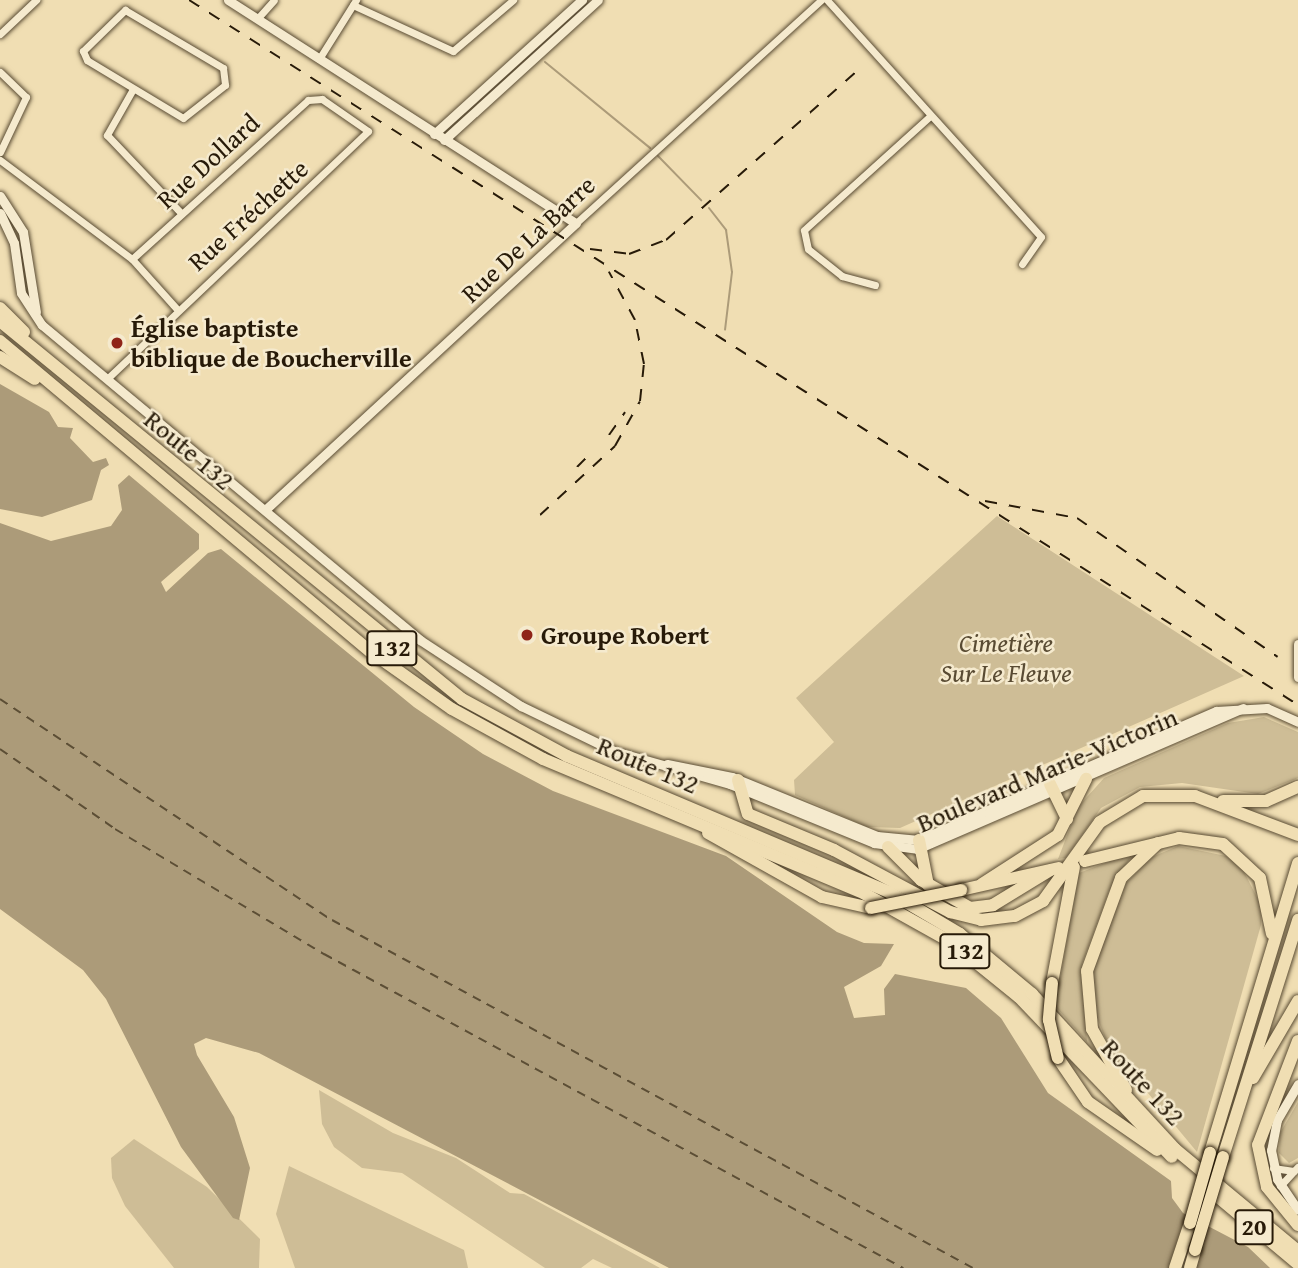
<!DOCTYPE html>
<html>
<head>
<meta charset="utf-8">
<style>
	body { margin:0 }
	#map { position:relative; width:1298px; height:1268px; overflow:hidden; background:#f0deb3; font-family:"Gentium Book Plus",serif }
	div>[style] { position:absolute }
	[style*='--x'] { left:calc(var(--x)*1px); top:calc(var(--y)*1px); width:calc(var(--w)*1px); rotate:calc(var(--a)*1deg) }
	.green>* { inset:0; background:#cebd96 }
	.water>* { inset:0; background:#ac9b79 }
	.stream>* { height:2px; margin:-1px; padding:0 1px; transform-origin:1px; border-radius:1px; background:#ac9b79 }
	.ferry>* { height:2px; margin-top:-1px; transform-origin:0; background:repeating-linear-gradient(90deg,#5c4e35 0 9px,transparent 0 16px) }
	.roads { filter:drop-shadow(0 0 2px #594b33) drop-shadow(0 0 2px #594b33) }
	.minor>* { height:7px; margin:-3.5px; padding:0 3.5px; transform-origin:3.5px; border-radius:3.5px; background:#f5eace }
	.tertiary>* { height:9px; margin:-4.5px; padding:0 4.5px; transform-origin:4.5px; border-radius:4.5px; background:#f5eace }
	.motorway>* { height:12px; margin:-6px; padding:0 6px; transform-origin:6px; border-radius:6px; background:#f0deb3 }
	.rail>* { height:2px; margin-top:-1px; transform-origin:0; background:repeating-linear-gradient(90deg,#271a08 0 12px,transparent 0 24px) }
	.bridges { filter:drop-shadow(0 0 2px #271a08) drop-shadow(0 0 2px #271a08) }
	.motorway-bridge>* { height:12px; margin:-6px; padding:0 6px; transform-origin:6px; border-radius:6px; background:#f0deb3 }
	.dots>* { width:19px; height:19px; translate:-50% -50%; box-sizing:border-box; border:4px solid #f5eace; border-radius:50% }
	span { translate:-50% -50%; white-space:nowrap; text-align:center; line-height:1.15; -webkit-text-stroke:5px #f5eace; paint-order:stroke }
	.shield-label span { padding:2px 5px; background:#f5eace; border:2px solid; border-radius:5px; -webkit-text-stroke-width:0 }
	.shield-label { font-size:24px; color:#271a08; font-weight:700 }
	.street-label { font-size:26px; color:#271a08 }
	.poi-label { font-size:26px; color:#271a08; font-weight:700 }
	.left { translate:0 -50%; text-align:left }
	.park-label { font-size:26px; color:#594b33; font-style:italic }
</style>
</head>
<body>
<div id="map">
	<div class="green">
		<div style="clip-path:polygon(997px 516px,1244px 676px,900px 828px,867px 827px,795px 795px,794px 780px,834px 742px,796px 698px)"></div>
		<div style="clip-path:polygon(1264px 717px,1298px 732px,1298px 778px,1258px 794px,1182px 783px,1140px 787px,1101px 808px,1066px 858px,1058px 859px,1078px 807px,1104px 778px,1228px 723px)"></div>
		<div style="clip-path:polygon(1178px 846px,1226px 856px,1243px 870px,1261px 905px,1261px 925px,1197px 1152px,1108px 1045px,1092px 1005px,1093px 969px,1126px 883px,1152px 857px)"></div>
		<div style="clip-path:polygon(1134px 852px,1109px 891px,1082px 964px,1087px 1042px,1055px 1006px,1079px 873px)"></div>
		<div style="clip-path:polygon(319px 1090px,393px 1133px,456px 1158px,510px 1193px,524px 1194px,660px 1268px,612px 1268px,593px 1259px,581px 1268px,545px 1268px,402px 1173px,362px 1168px,334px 1147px,322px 1124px)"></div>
		<div style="clip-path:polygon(1298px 1102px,1298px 1158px,1289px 1163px,1279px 1153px,1280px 1133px)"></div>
		<div style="clip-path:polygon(134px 1139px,207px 1187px,260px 1239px,259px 1268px,174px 1268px,125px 1206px,112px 1178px,111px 1158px)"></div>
		<div style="clip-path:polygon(289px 1166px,464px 1250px,468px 1268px,295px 1268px,276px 1214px)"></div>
	</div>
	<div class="water">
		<div style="clip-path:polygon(0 384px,49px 412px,58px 427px,73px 428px,70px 438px,93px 462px,106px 458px,109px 465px,101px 470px,92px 500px,42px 517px,0 509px)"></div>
		<div style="clip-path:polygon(129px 475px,199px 534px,199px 549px,161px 582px,166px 592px,208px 553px,221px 549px,414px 707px,483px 754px,553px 791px,726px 856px,837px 932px,864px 943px,894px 944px,881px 966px,844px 987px,854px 1018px,885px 1015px,884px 989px,895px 974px,966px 988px,1001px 1018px,1048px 1093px,1171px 1181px,1172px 1198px,1183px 1213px,1248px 1247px,1270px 1268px,669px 1268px,259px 1053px,206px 1038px,194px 1044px,197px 1055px,234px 1117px,250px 1168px,239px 1220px,233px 1218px,181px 1147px,106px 999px,83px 970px,0 909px,0 523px,51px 541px,111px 526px,122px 510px,118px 485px)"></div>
	</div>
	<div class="stream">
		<div style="--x:545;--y:62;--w:136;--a:39.3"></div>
		<div style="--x:658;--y:156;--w:62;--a:45.7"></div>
		<div style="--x:709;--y:208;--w:28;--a:52"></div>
		<div style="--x:726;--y:230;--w:42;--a:81.9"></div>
		<div style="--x:732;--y:272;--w:58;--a:96.9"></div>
	</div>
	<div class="ferry">
		<div style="--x:0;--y:699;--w:399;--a:33.7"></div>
		<div style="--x:332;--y:920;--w:729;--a:28.5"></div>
		<div style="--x:0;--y:749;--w:140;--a:34.8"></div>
		<div style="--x:115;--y:829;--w:244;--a:30.9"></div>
		<div style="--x:324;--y:954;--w:659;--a:28.47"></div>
	</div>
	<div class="roads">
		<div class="minor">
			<div style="--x:827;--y:0;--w:319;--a:47.9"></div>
			<div style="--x:1041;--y:237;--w:33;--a:125"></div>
			<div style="--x:353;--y:5;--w:110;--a:24.7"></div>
			<div style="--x:453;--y:51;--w:79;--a:-40.4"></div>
			<div style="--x:125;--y:10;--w:114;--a:30.6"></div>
			<div style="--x:223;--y:68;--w:17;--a:83"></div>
			<div style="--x:225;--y:85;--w:53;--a:141.8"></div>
			<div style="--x:183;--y:118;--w:112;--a:-148.9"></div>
			<div style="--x:87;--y:60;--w:10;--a:-114"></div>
			<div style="--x:83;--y:51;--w:59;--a:-44.3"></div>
			<div style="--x:257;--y:19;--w:25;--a:-48"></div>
			<div style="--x:0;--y:34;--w:50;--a:-43.4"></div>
			<div style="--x:319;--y:59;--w:70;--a:-57.9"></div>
			<div style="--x:0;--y:72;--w:36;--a:44"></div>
			<div style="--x:26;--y:97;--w:61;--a:115.3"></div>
			<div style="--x:133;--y:89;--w:53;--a:119.5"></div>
			<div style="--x:107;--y:135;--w:108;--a:46.5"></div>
			<div style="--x:0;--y:160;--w:165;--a:36.9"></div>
			<div style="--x:132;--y:259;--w:66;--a:48.1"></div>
			<div style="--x:576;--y:223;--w:331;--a:-42.3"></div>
			<div style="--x:875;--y:285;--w:34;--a:-165"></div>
			<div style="--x:842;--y:276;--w:43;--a:-141.5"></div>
			<div style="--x:808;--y:249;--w:19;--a:-102"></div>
			<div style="--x:804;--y:230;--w:170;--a:-42.1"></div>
			<div style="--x:109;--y:377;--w:357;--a:-43.5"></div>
			<div style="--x:368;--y:131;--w:56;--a:-145.2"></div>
			<div style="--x:322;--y:99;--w:14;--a:176"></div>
			<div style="--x:308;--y:100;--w:237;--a:137.9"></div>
			<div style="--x:1273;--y:1168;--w:21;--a:8"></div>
			<div style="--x:1280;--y:1186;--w:26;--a:-47"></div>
		</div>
		<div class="tertiary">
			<div style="--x:228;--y:0;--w:413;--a:32.7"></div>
			<div style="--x:576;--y:223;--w:423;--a:137.3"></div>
			<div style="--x:434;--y:134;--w:200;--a:-42.2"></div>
			<div style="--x:444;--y:140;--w:208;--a:-42.3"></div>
			<div style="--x:0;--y:196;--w:43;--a:57.4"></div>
			<div style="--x:23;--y:232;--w:81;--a:80.8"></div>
			<div style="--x:0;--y:213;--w:33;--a:65"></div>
			<div style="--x:14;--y:243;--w:50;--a:82"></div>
			<div style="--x:21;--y:293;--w:38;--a:57"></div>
			<div style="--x:42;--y:325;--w:492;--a:39.8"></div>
			<div style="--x:420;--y:640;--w:121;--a:33.2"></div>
			<div style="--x:521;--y:706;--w:103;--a:25.8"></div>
			<div style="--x:614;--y:751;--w:121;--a:15.9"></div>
			<div style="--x:730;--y:784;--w:156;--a:22.3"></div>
			<div style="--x:874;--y:843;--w:43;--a:7.9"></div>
			<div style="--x:917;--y:849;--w:355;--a:-23.4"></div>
			<div style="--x:1298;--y:644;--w:33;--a:90"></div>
			<div style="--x:667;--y:764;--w:66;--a:11.3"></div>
			<div style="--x:732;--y:777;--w:157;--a:22.1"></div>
			<div style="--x:877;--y:836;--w:42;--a:5.4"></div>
			<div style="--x:919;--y:840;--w:324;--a:-23.5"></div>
			<div style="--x:1216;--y:711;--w:51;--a:-3.4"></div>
			<div style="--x:1267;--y:708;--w:34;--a:24"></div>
			<div style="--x:1298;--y:1084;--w:42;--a:120.3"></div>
			<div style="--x:1277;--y:1120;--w:31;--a:101"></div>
			<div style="--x:1271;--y:1150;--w:30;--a:78"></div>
			<div style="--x:1277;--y:1179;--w:37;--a:56"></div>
		</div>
		<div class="motorway">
			<div style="--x:0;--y:308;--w:34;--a:45"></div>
			<div style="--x:0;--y:321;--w:597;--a:39.29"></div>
			<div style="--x:462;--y:699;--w:119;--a:28.5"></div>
			<div style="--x:567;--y:756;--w:350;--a:22.9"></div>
			<div style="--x:889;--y:892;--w:82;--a:30.6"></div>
			<div style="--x:960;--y:934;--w:94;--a:39.8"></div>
			<div style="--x:1032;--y:994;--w:211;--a:47.3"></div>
			<div style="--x:1175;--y:1149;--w:160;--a:39.7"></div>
			<div style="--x:0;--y:341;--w:483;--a:40"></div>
			<div style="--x:370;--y:651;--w:100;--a:35.3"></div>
			<div style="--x:452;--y:709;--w:104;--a:28.8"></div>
			<div style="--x:543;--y:759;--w:349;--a:22.7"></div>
			<div style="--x:865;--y:894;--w:98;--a:29.2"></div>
			<div style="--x:951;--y:942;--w:87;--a:39"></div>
			<div style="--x:1019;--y:997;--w:221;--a:46.3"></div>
			<div style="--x:0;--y:357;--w:41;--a:32.2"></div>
			<div style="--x:738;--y:780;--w:35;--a:74"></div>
			<div style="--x:748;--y:814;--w:93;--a:22.7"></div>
			<div style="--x:834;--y:850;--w:132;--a:28.1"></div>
			<div style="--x:950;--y:912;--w:32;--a:14"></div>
			<div style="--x:981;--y:920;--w:34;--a:-7"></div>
			<div style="--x:1015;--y:916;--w:32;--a:-28"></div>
			<div style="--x:1043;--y:901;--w:97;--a:-54.2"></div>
			<div style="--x:1100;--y:822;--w:50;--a:-31.2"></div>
			<div style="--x:1143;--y:796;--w:52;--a:0"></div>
			<div style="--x:1195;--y:796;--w:110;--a:20.7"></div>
			<div style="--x:1050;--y:784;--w:39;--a:64"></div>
			<div style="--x:1223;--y:801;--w:43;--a:0"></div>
			<div style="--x:1266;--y:801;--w:35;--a:-24"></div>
			<div style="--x:708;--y:833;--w:131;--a:29.3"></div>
			<div style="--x:822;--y:897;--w:50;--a:12.7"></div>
			<div style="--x:919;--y:840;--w:46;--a:78.7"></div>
			<div style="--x:888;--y:847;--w:47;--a:45"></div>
			<div style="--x:921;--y:880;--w:56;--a:29.7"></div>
			<div style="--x:970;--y:908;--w:23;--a:-7"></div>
			<div style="--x:993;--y:905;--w:66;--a:-31.3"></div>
			<div style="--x:1085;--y:861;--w:97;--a:-13.7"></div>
			<div style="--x:1179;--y:838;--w:44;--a:7.8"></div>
			<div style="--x:1223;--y:844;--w:50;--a:42.6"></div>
			<div style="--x:1260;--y:878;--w:57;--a:77.9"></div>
			<div style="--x:982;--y:884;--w:90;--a:-32.8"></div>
			<div style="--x:1058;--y:835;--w:63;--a:-63.4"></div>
			<div style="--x:961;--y:890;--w:100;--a:-12.7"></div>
			<div style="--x:1052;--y:983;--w:118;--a:-79.3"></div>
			<div style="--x:1298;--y:1041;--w:111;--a:111"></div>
			<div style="--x:1258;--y:1145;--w:43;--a:77.9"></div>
			<div style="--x:1267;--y:1187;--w:49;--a:50.8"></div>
			<div style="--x:1058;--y:1058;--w:53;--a:55.7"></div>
			<div style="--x:1088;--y:1102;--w:84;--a:34.8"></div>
			<div style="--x:1253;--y:1078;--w:89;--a:-59.7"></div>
			<div style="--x:1126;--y:1090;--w:70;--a:-119.1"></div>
			<div style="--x:1092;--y:1029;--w:58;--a:-94.9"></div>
			<div style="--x:1087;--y:971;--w:99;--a:-69.9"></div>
			<div style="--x:1121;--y:878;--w:51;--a:-43.4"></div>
			<div style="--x:1210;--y:1153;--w:303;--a:-73.1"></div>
			<div style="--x:1223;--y:1157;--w:249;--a:-72.4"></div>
			<div style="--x:1212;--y:1192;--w:112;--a:39.9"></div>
			<div style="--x:1175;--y:1268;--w:47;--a:-71.6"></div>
			<div style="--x:1190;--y:1268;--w:19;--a:-74"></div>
		</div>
	</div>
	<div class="rail">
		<div style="--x:189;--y:0;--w:1314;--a:32.44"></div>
		<div style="--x:590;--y:249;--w:39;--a:7"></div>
		<div style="--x:629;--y:254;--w:40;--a:-21"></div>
		<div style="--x:666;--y:240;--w:252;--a:-41.5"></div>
		<div style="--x:609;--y:435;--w:28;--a:-55"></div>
		<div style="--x:577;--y:467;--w:21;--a:-45"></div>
		<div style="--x:985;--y:501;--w:94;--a:10.5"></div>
		<div style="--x:1077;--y:518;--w:244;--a:34.7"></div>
		<div style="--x:540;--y:515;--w:102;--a:-42.6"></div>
		<div style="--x:615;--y:446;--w:51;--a:-60.9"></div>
		<div style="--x:640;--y:401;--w:37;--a:-84"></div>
		<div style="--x:644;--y:364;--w:45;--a:-101.6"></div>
		<div style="--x:635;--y:320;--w:55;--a:-118.4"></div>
	</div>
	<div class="bridges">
		<div class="motorway-bridge">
			<div style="--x:871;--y:908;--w:92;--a:-11.3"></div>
			<div style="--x:1052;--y:983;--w:37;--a:95"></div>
			<div style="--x:1049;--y:1020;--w:39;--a:77"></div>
			<div style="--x:1190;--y:1223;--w:73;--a:-74.1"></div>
			<div style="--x:1195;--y:1250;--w:97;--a:-73.2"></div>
		</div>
	</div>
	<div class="dots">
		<div style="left:117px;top:343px;background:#8f2418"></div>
		<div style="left:527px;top:635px;background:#8f2418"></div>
	</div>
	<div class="shield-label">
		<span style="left:392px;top:648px">132</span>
		<span style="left:965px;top:951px">132</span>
		<span style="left:1254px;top:1227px">20</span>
	</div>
	<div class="street-label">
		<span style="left:208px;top:161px;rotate:-42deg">Rue Dollard</span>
		<span style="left:248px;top:215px;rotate:-42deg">Rue Fréchette</span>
		<span style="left:528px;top:239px;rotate:-43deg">Rue De La Barre</span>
		<span style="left:189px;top:450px;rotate:40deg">Route 132</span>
		<span style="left:648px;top:765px;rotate:23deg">Route 132</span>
		<span style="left:1047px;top:770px;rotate:-23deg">Boulevard Marie-Victorin</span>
		<span style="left:1143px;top:1082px;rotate:47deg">Route 132</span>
	</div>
	<div class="poi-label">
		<span class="left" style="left:131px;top:343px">Église baptiste<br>biblique de Boucherville</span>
		<span class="left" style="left:541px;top:635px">Groupe Robert</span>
	</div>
	<div class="park-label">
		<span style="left:1006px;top:658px">Cimetière<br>Sur Le Fleuve</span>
	</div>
</div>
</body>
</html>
